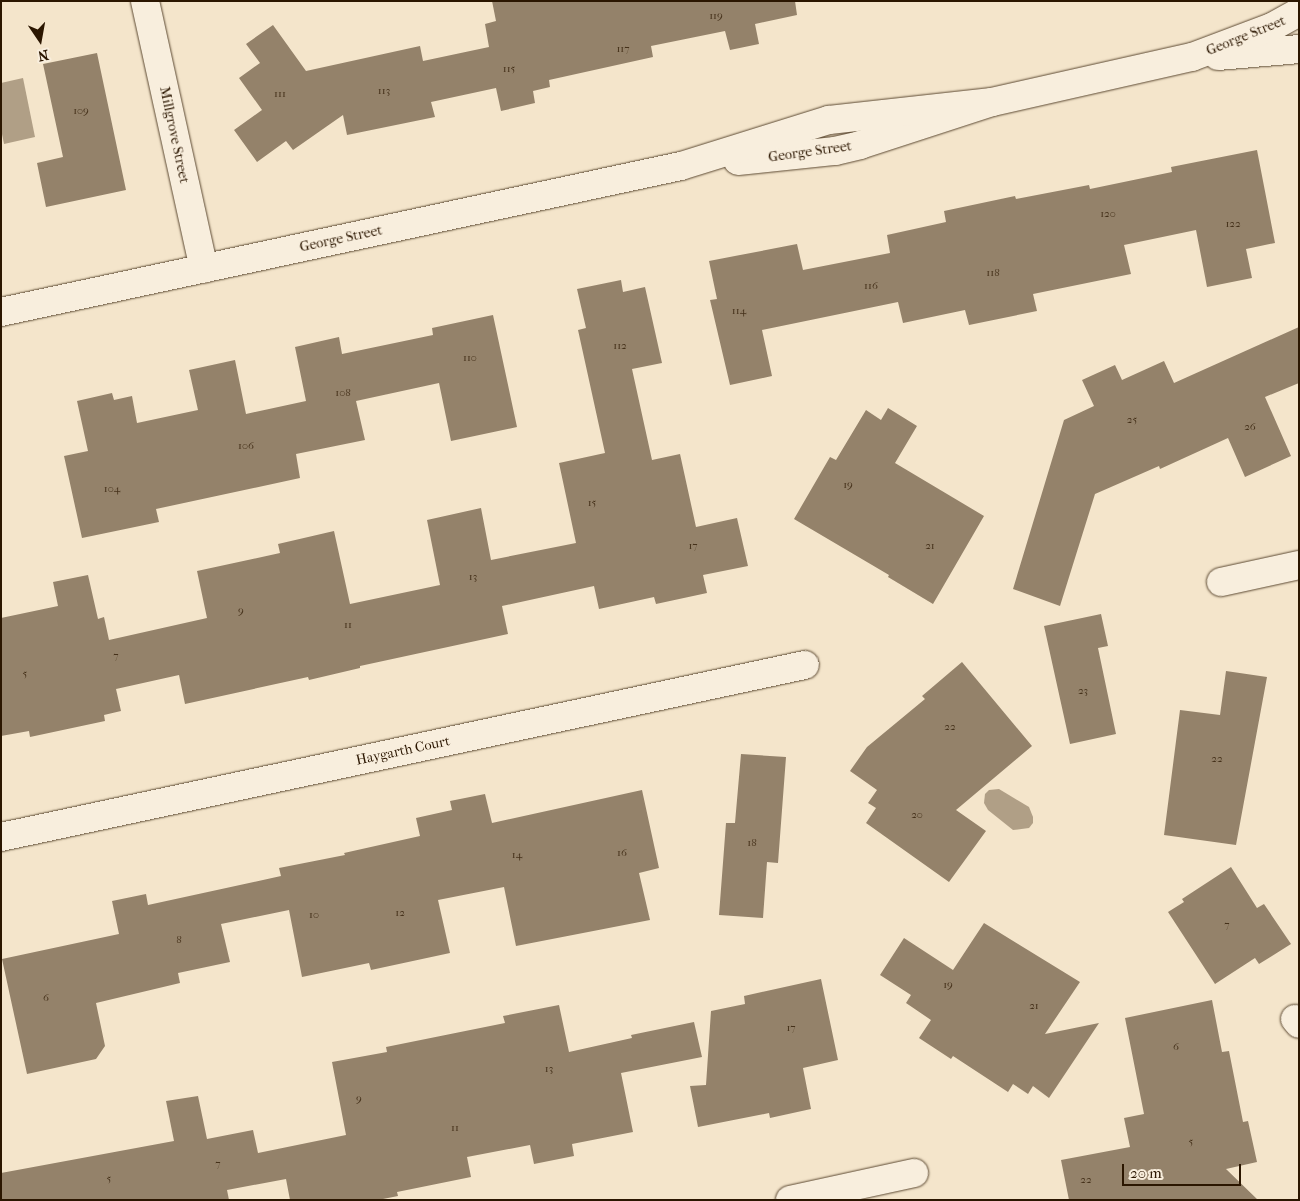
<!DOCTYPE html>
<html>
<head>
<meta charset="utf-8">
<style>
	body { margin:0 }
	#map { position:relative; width:1300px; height:1201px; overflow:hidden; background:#f4e5cb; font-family:"IM FELL French Canon",serif }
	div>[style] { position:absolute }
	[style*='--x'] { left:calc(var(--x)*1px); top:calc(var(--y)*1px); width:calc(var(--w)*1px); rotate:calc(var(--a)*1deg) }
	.water>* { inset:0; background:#b09f86 }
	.building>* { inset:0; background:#94826a }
	.roads { filter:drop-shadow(0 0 1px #5d4a33) drop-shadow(0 0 1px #5d4a33) }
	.street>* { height:28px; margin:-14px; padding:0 14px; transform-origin:14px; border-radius:14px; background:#f8eedd }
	span { translate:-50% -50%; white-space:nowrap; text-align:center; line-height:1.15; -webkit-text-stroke:5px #f8eedd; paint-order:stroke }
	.number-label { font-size:11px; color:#45311a }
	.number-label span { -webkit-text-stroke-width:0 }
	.street-label { font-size:14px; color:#2b1600 }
	.frame { position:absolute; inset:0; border:2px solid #2b1600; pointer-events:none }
	.north { position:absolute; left:15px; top:15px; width:50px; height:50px; -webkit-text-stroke:4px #f8eedd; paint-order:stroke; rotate:168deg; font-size:14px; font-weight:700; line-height:20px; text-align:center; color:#2b1600 }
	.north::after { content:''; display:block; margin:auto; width:18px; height:22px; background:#2b1600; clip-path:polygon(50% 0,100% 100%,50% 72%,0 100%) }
	.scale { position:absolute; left:1122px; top:1164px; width:119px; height:22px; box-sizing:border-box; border:2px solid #2b1600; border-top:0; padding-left:6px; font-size:15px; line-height:18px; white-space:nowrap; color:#2b1600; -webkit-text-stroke:4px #f8eedd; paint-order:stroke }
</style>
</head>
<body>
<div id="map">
	<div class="water">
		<div style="clip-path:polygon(23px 78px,35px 137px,4px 144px,1px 129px,1px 83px)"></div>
		<div style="clip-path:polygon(999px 789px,1029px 807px,1033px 817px,1033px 823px,1029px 828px,1013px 830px,988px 810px,984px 803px,985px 794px,989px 790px)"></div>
	</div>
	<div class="building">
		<div style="clip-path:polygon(492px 1px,795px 1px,797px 15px,755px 24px,759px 44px,730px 50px,725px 31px,651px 46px,653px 57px,549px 80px,550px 87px,533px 91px,535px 103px,501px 111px,496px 88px,431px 102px,435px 117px,347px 135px,343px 115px,293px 150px,286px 141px,257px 162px,234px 130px,262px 110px,239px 78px,260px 63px,246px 44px,273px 25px,306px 71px,420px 46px,423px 61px,489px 47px,485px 24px,496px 21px)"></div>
		<div style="clip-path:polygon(97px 53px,126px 190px,46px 207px,37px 163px,63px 157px,43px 64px)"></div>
		<div style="clip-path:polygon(1257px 150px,1275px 243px,1246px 249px,1252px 278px,1207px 287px,1196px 230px,1124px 245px,1131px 274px,1033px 294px,1037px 311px,969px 325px,965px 310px,903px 323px,898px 302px,762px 330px,772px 376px,730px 385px,710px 300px,717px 299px,709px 261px,797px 244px,803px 270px,890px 253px,887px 235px,946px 222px,944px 211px,1015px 196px,1016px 199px,1089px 185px,1090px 189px,1172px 172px,1171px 167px)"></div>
		<div style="clip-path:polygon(621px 280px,623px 292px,645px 287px,662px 363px,632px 369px,652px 460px,680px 454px,696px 527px,737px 518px,748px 566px,703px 575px,707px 593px,656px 604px,654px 597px,599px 609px,594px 586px,502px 606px,508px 634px,360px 666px,360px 668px,309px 680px,308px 677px,185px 704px,179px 675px,116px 689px,121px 711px,104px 715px,105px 721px,30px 737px,29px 731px,1px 736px,1px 618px,58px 606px,53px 582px,88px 575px,98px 619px,104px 617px,109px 640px,207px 618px,197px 571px,280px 553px,278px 544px,334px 531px,350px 604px,440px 585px,427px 520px,481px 508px,491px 560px,576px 543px,559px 463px,605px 453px,578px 330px,586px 328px,577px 289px)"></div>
		<div style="clip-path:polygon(493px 315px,517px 427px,451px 441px,439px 383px,356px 401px,365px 440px,296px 454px,300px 478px,156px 509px,159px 522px,82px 538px,64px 456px,88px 451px,77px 401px,112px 393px,114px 400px,132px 396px,137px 423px,198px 410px,189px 370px,235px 360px,246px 414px,306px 401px,295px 347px,339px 337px,342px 354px,433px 335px,432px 328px)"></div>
		<div style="clip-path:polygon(1299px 327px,1299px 383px,1265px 397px,1291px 456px,1245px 477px,1228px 438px,1160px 469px,1159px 466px,1095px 494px,1060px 606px,1013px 589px,1064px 420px,1094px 406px,1082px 380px,1115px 365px,1122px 380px,1164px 361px,1174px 383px)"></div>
		<div style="clip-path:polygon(888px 408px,917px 426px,895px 463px,984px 516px,933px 604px,888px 577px,889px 575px,794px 519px,830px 457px,836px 460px,866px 410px,881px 420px)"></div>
		<div style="clip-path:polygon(1101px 614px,1108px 646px,1098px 648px,1116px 734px,1070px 744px,1044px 626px)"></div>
		<div style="clip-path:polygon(962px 662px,1032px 746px,956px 810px,986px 831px,949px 882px,866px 823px,876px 808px,868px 803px,877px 790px,850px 771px,867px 747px,925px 699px,922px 696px)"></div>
		<div style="clip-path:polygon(1226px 671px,1267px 677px,1236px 845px,1164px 835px,1180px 710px,1220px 715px)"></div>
		<div style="clip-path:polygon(741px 754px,786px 757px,778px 863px,767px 862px,763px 918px,719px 915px,726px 823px,735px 823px)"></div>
		<div style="clip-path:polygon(642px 790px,659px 868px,639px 873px,650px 920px,516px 946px,504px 887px,438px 900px,450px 953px,371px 970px,369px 963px,302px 977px,289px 910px,221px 924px,230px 962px,178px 973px,180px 983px,96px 1003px,105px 1046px,96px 1059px,27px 1074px,2px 959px,119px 934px,112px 901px,146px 894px,148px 905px,281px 876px,279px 868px,345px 855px,344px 853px,420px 836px,416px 818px,452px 810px,450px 801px,485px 794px,492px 823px)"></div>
		<div style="clip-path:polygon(1231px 867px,1257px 908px,1264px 904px,1291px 944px,1259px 964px,1255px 958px,1215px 984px,1168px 912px,1184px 902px,1182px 899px)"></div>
		<div style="clip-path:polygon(984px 923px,1080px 982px,1045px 1034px,1099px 1023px,1049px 1098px,1033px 1086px,1028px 1094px,1013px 1084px,1008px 1092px,953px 1056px,951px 1059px,919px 1038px,931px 1020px,906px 1003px,911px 995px,880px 975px,904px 938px,953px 970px)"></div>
		<div style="clip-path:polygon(821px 979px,838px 1060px,803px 1068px,811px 1109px,770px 1118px,769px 1113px,698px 1127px,690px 1086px,706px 1085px,711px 1011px,745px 1004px,744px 996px)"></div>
		<div style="clip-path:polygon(1212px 1000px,1222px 1052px,1229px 1051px,1243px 1122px,1248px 1121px,1257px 1162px,1226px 1169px,1258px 1200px,1069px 1200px,1061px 1160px,1130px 1147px,1124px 1118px,1144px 1114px,1125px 1018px)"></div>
		<div style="clip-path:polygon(559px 1005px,569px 1052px,632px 1038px,631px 1035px,694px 1022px,702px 1057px,621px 1073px,633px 1132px,572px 1144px,574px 1156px,534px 1164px,530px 1145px,467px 1157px,471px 1177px,397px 1192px,398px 1196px,378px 1200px,290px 1200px,286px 1179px,227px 1190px,229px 1200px,1px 1200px,1px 1173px,174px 1141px,166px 1101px,198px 1096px,207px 1139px,253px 1130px,258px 1153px,346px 1135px,332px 1062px,387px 1052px,386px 1047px,505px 1023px,503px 1016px)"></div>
	</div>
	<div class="roads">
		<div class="street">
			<div style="--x:145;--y:1;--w:274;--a:77.6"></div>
			<div style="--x:1218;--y:56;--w:81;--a:-4.9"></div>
			<div style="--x:738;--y:161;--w:98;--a:-5.9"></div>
			<div style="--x:835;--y:151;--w:26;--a:-13"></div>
			<div style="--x:860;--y:145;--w:139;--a:-18"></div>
			<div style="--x:992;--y:102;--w:205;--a:-12.7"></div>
			<div style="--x:1192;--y:57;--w:85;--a:-20.6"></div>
			<div style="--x:1272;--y:27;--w:31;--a:-29"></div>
			<div style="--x:1;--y:312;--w:695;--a:-12.12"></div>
			<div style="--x:681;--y:166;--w:155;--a:-17.3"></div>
			<div style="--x:829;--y:120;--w:164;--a:-6.3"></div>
			<div style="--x:1221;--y:582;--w:80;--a:-12.3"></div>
			<div style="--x:1;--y:837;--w:822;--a:-12.08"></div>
			<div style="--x:1295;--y:1019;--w:6;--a:51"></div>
			<div style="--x:790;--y:1200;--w:127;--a:-12.3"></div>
		</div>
	</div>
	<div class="number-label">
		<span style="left:716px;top:16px">119</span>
		<span style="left:623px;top:49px">117</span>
		<span style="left:509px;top:69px">115</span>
		<span style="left:384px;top:91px">113</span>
		<span style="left:280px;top:94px">111</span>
		<span style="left:81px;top:111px">109</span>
		<span style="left:1108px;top:214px">120</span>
		<span style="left:1233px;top:224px">122</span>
		<span style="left:993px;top:273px">118</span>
		<span style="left:871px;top:286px">116</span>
		<span style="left:739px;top:311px">114</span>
		<span style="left:620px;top:346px">112</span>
		<span style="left:470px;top:358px">110</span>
		<span style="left:343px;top:393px">108</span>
		<span style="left:1132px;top:420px">25</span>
		<span style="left:1250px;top:427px">26</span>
		<span style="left:246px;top:446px">106</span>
		<span style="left:848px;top:485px">19</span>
		<span style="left:112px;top:489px">104</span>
		<span style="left:592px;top:503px">15</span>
		<span style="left:693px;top:546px">17</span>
		<span style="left:930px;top:546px">21</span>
		<span style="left:473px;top:577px">13</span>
		<span style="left:241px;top:611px">9</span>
		<span style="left:348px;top:625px">11</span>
		<span style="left:116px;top:656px">7</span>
		<span style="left:25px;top:674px">5</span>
		<span style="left:1083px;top:691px">23</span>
		<span style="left:950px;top:727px">22</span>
		<span style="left:1217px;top:759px">22</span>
		<span style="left:917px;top:815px">20</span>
		<span style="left:752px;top:843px">18</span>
		<span style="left:622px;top:853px">16</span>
		<span style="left:517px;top:855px">14</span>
		<span style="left:400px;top:913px">12</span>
		<span style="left:314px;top:915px">10</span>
		<span style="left:1227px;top:925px">7</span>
		<span style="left:179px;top:940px">8</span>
		<span style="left:948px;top:985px">19</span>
		<span style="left:46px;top:998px">6</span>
		<span style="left:1034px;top:1006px">21</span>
		<span style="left:791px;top:1028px">17</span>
		<span style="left:1176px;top:1047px">6</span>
		<span style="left:549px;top:1069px">13</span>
		<span style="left:359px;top:1099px">9</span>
		<span style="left:455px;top:1128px">11</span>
		<span style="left:1191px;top:1142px">5</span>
		<span style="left:218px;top:1164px">7</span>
		<span style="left:109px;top:1179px">5</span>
		<span style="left:1086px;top:1180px">22</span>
	</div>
	<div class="street-label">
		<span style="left:1246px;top:36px;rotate:-22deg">George Street</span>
		<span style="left:174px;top:135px;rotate:78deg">Millgrove Street</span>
		<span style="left:810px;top:152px;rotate:-8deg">George Street</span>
		<span style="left:341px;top:239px;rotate:-12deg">George Street</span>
		<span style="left:403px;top:751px;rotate:-12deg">Haygarth Court</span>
	</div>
	<div class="frame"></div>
	<div class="north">N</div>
	<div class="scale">20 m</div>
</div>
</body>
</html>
